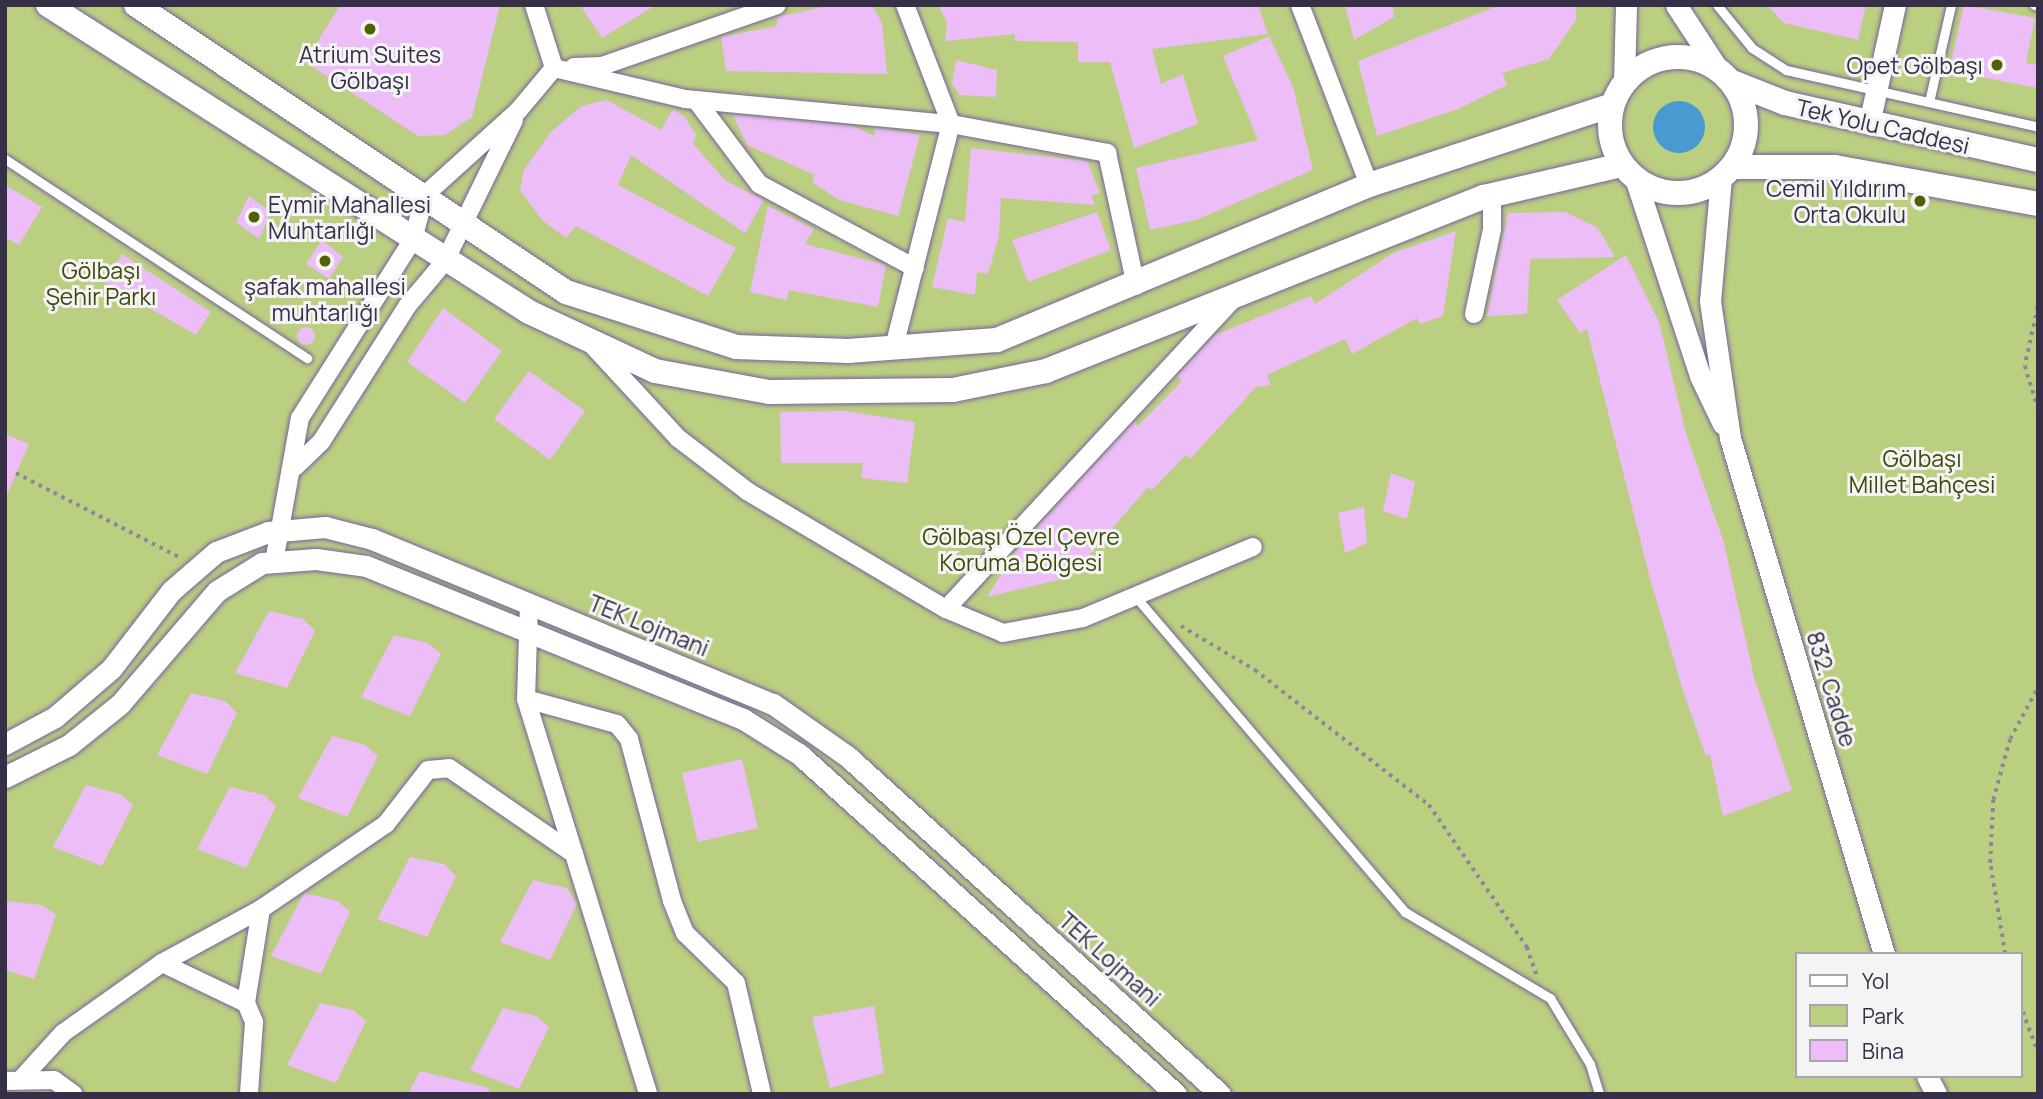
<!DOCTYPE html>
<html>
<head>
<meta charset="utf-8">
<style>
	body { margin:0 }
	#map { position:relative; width:2043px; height:1099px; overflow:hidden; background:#eae2fd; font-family:Manrope,sans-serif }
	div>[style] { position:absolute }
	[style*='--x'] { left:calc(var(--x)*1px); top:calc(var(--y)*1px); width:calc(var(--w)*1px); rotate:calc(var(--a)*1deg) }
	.green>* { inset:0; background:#bbcf81 }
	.water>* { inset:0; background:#489ad0 }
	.round { border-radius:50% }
	.building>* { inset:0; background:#ecbdf6 }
	.path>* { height:3.5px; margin-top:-1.75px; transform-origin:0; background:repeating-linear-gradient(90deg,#8d859f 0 3.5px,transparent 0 8.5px) }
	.roads { filter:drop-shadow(0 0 2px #79639e) drop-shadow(0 0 2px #79639e) }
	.service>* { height:9px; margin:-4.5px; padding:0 4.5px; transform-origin:4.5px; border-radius:4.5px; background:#fff }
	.minor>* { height:18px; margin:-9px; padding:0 9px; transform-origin:9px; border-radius:9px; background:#fff }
	.tertiary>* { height:21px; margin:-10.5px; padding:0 10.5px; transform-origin:10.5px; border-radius:10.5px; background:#fff }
	.secondary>* { height:24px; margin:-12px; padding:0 12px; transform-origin:12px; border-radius:12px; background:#fff }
	.secondary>.ring { margin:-12px; padding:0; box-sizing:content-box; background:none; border:24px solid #fff; border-radius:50% }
	.dots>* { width:19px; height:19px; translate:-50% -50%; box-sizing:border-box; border:4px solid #f4f4f4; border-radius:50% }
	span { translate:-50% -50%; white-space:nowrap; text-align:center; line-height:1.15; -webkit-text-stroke:6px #f4f4f4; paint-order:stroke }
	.poi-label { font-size:23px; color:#372e48 }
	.right { translate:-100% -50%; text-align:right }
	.left { translate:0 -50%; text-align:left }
	.street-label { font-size:23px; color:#372e48 }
	.park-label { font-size:23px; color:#3d4907 }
	.frame { position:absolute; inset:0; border:7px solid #372e48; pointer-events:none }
	.legend { position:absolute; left:1795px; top:952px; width:228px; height:126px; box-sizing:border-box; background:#f4f4f4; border:2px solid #a8a5af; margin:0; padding:9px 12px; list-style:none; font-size:21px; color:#372e48 }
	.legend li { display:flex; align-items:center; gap:14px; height:35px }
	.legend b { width:35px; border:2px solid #a8a5af }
</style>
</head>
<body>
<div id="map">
	<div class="green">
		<div style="clip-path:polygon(evenodd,5px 5px,2038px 5px,2038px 1094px,5px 1094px,5px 5px,1796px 954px,2020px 954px,2020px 1076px,1796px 1076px,1796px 954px)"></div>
	</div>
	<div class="water">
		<div class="round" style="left:1653px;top:101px;width:52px;height:52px"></div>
	</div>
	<div class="building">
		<div style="clip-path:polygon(340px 5px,500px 5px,472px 117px,445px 135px,418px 136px,305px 62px)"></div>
		<div style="clip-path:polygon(580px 5px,656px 5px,602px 38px)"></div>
		<div style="clip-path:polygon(832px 5px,872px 5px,882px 23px,887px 74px,726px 71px,721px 37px,777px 26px,777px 17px)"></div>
		<div style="clip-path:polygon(938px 5px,1258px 5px,1268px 34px,1152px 49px,1161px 84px,1183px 74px,1198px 124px,1134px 148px,1110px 62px,1078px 62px,1078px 42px,1015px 41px,1015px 34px,945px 41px,947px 22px)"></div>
		<div style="clip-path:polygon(1345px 5px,1392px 5px,1394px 17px,1354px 40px)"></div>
		<div style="clip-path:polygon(1500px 5px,1576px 5px,1576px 20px,1549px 59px,1502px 73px,1507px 85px,1458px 109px,1377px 136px,1358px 61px)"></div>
		<div style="clip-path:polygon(1767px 5px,1866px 5px,1858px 40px,1784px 23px)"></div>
		<div style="clip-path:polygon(1964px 5px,2035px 18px,2026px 63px,2038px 65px,2038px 88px,1949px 71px)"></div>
		<div style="clip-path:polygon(1269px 36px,1293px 87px,1313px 170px,1196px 220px,1150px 230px,1136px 168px,1258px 140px,1223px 56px)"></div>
		<div style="clip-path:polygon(956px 60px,997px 70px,996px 97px,960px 95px,952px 84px)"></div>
		<div style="clip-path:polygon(607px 100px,661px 130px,673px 109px,685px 117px,696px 135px,693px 144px,726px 181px,764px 200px,745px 233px,631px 155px,618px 185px,736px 248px,708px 296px,576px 226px,566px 238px,542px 220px,520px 190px,524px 170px,550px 133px,581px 106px)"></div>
		<div style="clip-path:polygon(733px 115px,853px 126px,874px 136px,876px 128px,920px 135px,898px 216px,839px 200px,812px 182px,815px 175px,747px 145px)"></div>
		<div style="clip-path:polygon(971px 148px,1087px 161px,1100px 193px,1091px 195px,1095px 205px,1001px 198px,999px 236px,988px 274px,977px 272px,975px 295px,932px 287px,948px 218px,965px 222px)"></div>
		<div style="clip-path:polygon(5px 185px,42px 207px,19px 245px,5px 237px)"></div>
		<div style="clip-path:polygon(249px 196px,271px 212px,259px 239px,236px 222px)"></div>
		<div style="clip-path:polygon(768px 206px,814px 229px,805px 244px,886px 265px,878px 307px,789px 290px,787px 300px,750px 292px)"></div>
		<div style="clip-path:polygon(1097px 212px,1111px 250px,1028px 282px,1012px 240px)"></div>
		<div style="clip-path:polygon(1565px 212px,1598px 228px,1615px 257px,1530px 259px,1527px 314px,1487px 316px,1508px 213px)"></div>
		<div style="clip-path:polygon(1456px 231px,1443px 316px,1420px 324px,1417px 318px,1352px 354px,1345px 339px,1267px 375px,1271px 385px,1256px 387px,1190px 459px,1186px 455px,1152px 490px,1148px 487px,1070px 577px,987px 597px,1019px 547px,1134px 422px,1138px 426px,1182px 381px,1177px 376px,1215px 335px,1311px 296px,1315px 304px,1393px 253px)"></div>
		<div style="clip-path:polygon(322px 240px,343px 257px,329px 279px,306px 264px)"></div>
		<div style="clip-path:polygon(122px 254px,211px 312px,196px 335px,104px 282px)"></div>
		<div style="clip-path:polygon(1626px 255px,1659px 322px,1686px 433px,1724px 543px,1754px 677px,1792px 790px,1723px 816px,1710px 754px,1706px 756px,1684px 694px,1649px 575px,1587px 329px,1580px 333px,1557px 300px)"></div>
		<div style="clip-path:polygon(443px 308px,502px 351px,465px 403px,407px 362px)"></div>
		<div class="round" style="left:297px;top:327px;width:18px;height:18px"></div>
		<div style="clip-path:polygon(529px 371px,585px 411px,550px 460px,494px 419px)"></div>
		<div style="clip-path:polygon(845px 411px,915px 422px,907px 483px,861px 478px,863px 463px,781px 463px,780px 412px)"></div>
		<div style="clip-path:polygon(5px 434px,29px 444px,5px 499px)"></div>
		<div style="clip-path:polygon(1391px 473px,1415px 482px,1407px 519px,1383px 511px)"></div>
		<div style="clip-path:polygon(1364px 507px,1367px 543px,1345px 553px,1338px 513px)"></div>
		<div style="clip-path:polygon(269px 611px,303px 619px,315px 631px,287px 688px,235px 673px)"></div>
		<div style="clip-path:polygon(394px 635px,428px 643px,441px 654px,410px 716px,361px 697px)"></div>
		<div style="clip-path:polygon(191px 693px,225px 701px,237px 713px,207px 774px,157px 755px)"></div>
		<div style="clip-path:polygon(332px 736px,365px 745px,378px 756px,347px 817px,298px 798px)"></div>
		<div style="clip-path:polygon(742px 759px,758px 828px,698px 842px,682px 773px)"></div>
		<div style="clip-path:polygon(86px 785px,120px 794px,133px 805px,102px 866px,53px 847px)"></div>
		<div style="clip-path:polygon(230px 787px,264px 795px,276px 806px,246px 868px,197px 849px)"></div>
		<div style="clip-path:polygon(410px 857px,444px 864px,456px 876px,427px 937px,377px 919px)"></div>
		<div style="clip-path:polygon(533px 880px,567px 888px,577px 904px,550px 960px,500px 942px)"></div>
		<div style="clip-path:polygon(304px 893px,338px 901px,350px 912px,321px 974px,271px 956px)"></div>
		<div style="clip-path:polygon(5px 901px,42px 905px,56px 915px,34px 979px,5px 970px)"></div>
		<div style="clip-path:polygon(320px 1003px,353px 1010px,366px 1021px,336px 1083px,287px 1065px)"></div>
		<div style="clip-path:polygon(874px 1006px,884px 1073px,830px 1088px,812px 1017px)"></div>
		<div style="clip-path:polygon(503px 1008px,536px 1016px,549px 1027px,519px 1089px,470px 1070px)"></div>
		<div style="clip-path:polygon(420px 1071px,489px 1088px,488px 1094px,408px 1094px)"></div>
	</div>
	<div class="path">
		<div style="--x:2038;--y:307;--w:60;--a:102.4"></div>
		<div style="--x:2025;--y:366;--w:44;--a:72.8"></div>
		<div style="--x:16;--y:473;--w:186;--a:27.3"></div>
		<div style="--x:1181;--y:626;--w:86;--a:30.7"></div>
		<div style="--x:1255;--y:670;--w:220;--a:37.8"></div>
		<div style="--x:1429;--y:805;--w:173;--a:55.4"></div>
		<div style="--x:1527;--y:947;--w:31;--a:71"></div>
		<div style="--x:2005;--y:954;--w:92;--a:-99.4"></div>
		<div style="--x:1990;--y:863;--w:63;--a:-87.3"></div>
		<div style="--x:1993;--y:800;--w:63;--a:-74.4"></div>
		<div style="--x:2010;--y:739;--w:59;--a:-61.7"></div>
		<div style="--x:2020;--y:1004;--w:51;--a:69.4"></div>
	</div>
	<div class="roads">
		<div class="service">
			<div style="--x:1717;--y:5;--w:55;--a:50.9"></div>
			<div style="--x:1752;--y:48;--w:40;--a:32.9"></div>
			<div style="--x:1786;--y:70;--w:258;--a:12.7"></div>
			<div style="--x:2034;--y:5;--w:4;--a:14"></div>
			<div style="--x:1929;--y:102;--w:99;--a:-77.2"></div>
			<div style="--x:5;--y:159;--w:362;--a:33.4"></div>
			<div style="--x:1135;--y:596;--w:416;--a:49.5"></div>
			<div style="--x:1405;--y:912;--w:169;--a:30.7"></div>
			<div style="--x:1550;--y:998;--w:77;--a:58.8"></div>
			<div style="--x:1590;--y:1064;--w:31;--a:73"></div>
		</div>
		<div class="minor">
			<div style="--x:1300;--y:5;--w:193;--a:69"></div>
			<div style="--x:574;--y:67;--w:28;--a:-2"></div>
			<div style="--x:602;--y:66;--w:185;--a:-19.2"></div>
			<div style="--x:554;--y:68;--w:135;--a:13.3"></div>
			<div style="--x:685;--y:99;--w:267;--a:5.4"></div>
			<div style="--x:951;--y:124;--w:159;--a:10.5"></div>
			<div style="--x:1107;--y:153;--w:136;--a:77.7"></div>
			<div style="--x:696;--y:100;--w:105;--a:53.1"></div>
			<div style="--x:759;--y:184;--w:177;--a:28.3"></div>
			<div style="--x:1474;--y:314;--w:87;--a:-78"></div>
			<div style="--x:1492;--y:229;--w:34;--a:-90"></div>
			<div style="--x:594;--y:347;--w:124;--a:47.3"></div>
			<div style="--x:678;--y:438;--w:87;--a:37.5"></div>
			<div style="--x:747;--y:491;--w:231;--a:30.7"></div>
			<div style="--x:946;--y:609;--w:421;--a:-47.2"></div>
			<div style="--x:894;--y:347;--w:230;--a:-75.7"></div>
			<div style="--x:951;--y:124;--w:128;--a:-111.1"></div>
			<div style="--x:295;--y:467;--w:36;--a:-44"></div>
			<div style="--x:321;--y:442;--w:162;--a:-57.6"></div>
			<div style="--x:408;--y:305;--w:57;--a:-49.9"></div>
			<div style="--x:445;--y:261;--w:157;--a:-63.9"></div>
			<div style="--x:274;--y:562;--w:146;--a:-79.8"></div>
			<div style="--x:300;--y:418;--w:212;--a:-57.7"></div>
			<div style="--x:413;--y:239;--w:46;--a:-74.7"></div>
			<div style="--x:425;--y:195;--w:125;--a:-42.1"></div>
			<div style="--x:518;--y:111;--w:56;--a:-50.1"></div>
			<div style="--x:554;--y:68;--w:66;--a:-107.6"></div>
			<div style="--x:529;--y:604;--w:95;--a:91.8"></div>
			<div style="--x:526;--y:699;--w:413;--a:72.8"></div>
			<div style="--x:946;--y:609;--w:62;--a:22.8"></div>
			<div style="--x:1003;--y:633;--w:81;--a:-10.6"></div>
			<div style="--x:1083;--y:618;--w:184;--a:-22.7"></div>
			<div style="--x:526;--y:699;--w:94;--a:15.4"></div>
			<div style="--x:617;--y:724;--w:19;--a:51"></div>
			<div style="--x:629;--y:739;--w:168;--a:75.1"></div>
			<div style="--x:672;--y:901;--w:35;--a:68"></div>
			<div style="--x:685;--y:933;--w:71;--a:44.4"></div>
			<div style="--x:736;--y:983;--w:114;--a:76.8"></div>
			<div style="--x:261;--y:909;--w:151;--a:-34.2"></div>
			<div style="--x:386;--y:824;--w:68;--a:-52.1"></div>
			<div style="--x:428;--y:770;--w:21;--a:-5"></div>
			<div style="--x:449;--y:768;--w:152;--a:34.5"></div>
			<div style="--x:162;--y:963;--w:113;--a:-28.6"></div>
			<div style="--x:261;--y:909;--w:95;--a:99.1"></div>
			<div style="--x:23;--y:1077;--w:59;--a:-47.7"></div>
			<div style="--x:63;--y:1033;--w:121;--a:-35.3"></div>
			<div style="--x:162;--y:963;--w:93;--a:25.5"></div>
			<div style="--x:246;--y:1003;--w:21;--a:67"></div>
			<div style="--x:254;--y:1022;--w:72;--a:94"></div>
			<div style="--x:5;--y:1081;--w:49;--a:-1.2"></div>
			<div style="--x:54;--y:1080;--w:24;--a:36"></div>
		</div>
		<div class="tertiary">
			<div style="--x:1676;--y:5;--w:75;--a:56.9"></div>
			<div style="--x:1624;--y:82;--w:77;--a:-88.5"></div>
			<div style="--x:1869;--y:124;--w:122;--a:-77.7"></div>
			<div style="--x:1635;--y:178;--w:208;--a:71.8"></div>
			<div style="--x:1700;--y:376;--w:53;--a:64.4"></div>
			<div style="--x:1721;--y:178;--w:123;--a:95.1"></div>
			<div style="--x:1710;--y:301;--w:138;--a:81.7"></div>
			<div style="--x:1730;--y:438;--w:538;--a:73.38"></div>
			<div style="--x:5;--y:744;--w:57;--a:-28.4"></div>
			<div style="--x:55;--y:717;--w:74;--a:-40.6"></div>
			<div style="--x:111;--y:669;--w:98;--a:-52.4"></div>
			<div style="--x:171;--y:591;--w:60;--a:-40.9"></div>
			<div style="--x:216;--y:552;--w:56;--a:-21"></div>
			<div style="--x:268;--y:532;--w:57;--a:-5"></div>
			<div style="--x:325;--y:527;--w:49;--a:14.3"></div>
			<div style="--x:372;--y:539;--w:434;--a:22.4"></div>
			<div style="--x:773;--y:704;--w:90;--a:35.1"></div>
			<div style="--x:847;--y:756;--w:503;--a:42.18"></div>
			<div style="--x:5;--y:777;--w:72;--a:-26.6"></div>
			<div style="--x:69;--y:745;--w:65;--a:-38.8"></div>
			<div style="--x:120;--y:704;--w:149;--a:-49.4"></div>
			<div style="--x:217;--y:591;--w:53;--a:-31.9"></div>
			<div style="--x:262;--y:563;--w:54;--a:-4.2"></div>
			<div style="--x:316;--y:559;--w:50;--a:8"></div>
			<div style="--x:366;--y:566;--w:407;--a:22.1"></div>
			<div style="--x:743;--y:719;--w:66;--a:32"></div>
			<div style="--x:799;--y:754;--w:508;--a:42.05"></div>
			<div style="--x:1927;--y:1076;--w:20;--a:63"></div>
		</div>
		<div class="secondary">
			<div style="--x:48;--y:5;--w:571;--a:32.55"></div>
			<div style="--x:529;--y:312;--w:139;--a:25.1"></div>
			<div style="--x:655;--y:371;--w:116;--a:10.4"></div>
			<div style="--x:769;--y:392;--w:184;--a:-0.6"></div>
			<div style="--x:953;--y:390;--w:95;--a:-11.5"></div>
			<div style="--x:1046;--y:371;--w:471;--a:-21.7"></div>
			<div style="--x:1484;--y:197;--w:142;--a:-13.1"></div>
			<div style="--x:136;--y:5;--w:517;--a:33.72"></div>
			<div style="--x:566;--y:292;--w:179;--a:17.9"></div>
			<div style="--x:736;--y:347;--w:112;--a:2"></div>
			<div style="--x:848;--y:351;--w:149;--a:-4.2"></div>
			<div style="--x:997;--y:340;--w:403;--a:-22.6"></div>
			<div style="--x:1369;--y:185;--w:256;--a:-18.2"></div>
			<div class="ring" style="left:1610px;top:57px;width:112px;height:112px"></div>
			<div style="--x:1732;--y:82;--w:57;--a:21.6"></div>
			<div style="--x:1785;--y:103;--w:259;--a:12.7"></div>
			<div style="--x:1732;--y:167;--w:103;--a:0"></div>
			<div style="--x:1835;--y:167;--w:206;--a:10.3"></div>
		</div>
	</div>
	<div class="dots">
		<div style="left:370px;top:29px;background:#506003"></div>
		<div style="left:1997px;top:65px;background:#506003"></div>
		<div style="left:1920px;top:201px;background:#506003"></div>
		<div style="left:254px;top:217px;background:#506003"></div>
		<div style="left:325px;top:261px;background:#506003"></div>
	</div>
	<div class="poi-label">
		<span style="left:370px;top:67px">Atrium Suites<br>Gölbaşı</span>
		<span class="right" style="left:1983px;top:65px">Opet Gölbaşı</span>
		<span class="right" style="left:1906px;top:201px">Cemil Yıldırım<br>Orta Okulu</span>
		<span class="left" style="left:268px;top:217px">Eymir Mahallesi<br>Muhtarlığı</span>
		<span style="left:325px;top:299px">şafak mahallesi<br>muhtarlığı</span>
	</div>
	<div class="street-label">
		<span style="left:1883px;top:126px;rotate:13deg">Tek Yolu Caddesi</span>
		<span style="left:649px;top:625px;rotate:22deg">TEK Lojmani</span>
		<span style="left:1832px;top:689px;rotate:73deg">832. Cadde</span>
		<span style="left:1110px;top:959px;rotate:42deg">TEK Lojmani</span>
	</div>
	<div class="park-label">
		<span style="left:101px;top:283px">Gölbaşı<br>Şehir Parkı</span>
		<span style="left:1922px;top:471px">Gölbaşı<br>Millet Bahçesi</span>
		<span style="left:1021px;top:549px">Gölbaşı Özel Çevre<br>Koruma Bölgesi</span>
	</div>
	<div class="frame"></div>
	<ul class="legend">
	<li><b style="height:9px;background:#fff"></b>Yol</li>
	<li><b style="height:19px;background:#bbcf81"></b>Park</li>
	<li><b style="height:19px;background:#ecbdf6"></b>Bina</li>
	</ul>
</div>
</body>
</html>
